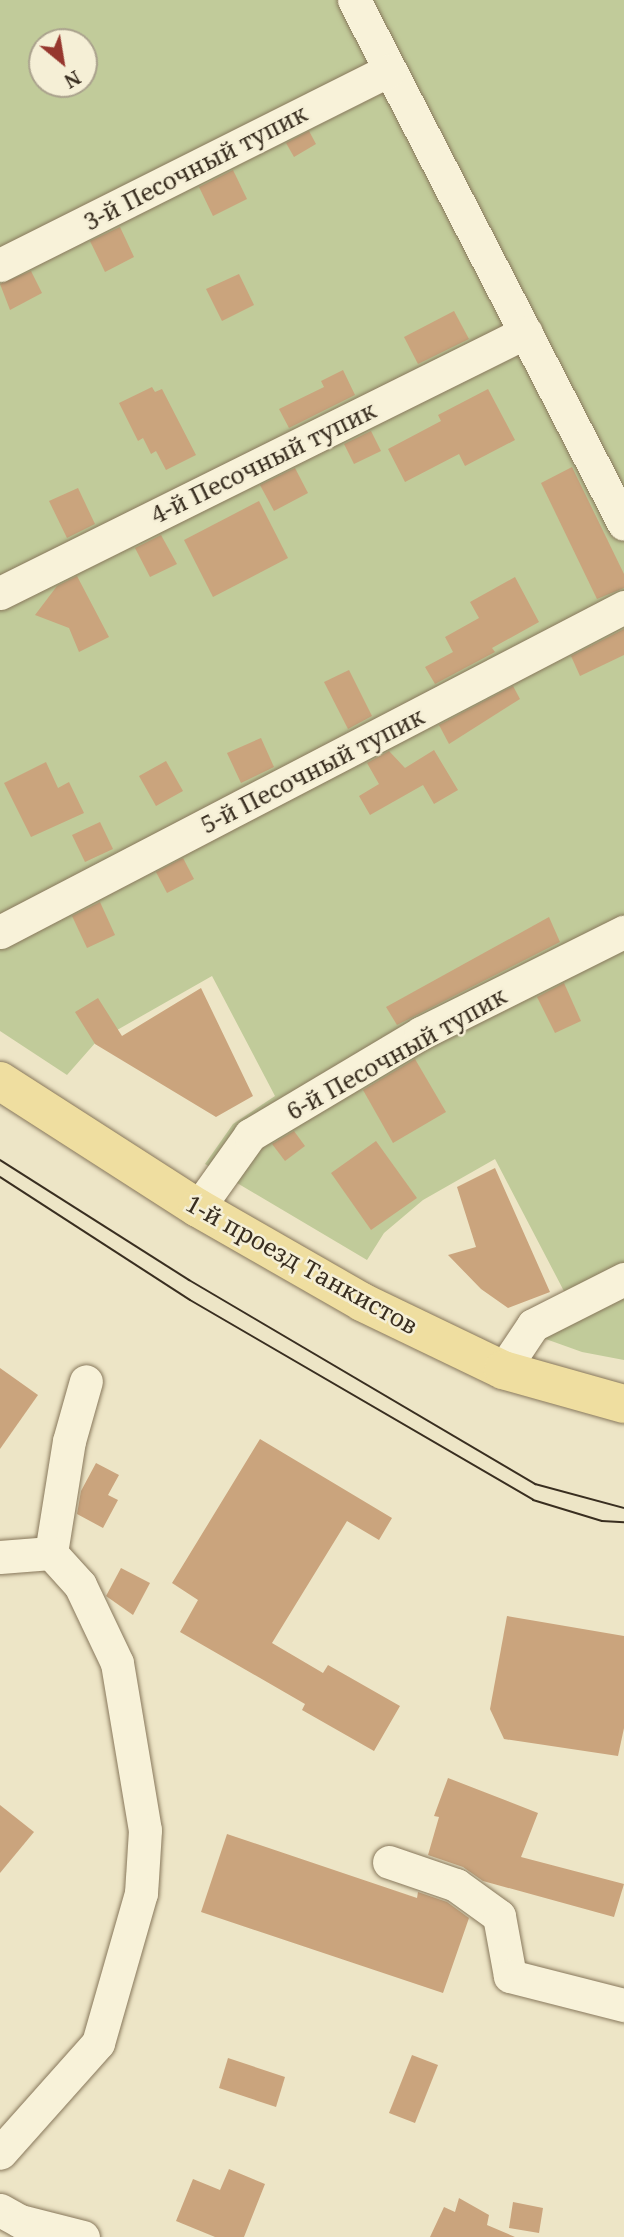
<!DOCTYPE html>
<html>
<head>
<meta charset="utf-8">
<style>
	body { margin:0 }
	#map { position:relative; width:624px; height:2237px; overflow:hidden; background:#ede5c6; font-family:"Noto Serif",serif }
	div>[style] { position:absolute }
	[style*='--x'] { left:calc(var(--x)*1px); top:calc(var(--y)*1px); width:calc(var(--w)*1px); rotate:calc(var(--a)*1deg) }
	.green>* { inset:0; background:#c1cb9a }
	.building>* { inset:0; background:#caa47d }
	.roads { filter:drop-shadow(0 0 2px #88785c) drop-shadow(0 0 2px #88785c) }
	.minor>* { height:33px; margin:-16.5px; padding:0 16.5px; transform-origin:16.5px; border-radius:16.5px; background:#f8f2d9 }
	.major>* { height:38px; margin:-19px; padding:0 19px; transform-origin:19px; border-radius:19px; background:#efdea0 }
	.tram>* { height:2px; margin:-1px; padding:0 1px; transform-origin:1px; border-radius:1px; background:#392e20 }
	span { translate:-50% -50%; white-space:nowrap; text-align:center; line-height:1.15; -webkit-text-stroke:5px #f5efd6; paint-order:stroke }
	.street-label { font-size:24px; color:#392e20 }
	.north { position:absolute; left:28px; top:28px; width:70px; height:70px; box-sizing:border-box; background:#f5efd6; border:2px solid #aaa28d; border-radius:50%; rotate:150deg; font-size:19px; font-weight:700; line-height:28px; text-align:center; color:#392e20 }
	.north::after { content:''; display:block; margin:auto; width:24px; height:32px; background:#96372e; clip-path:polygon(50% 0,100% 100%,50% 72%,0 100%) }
</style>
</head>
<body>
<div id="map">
	<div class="green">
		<div style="clip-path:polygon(evenodd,0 0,624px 0,624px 1360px,582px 1352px,515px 1328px,566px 1295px,495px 1159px,423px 1200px,384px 1233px,367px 1260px,205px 1164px,233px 1124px,275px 1096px,212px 976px,96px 1042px,67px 1075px,0 1031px,0 0,42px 42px,84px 42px,84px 84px,42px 84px,42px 42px)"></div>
	</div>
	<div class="building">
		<div style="clip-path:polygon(309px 131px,316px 144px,294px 157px,286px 143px)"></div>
		<div style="clip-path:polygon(233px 170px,247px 199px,213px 216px,199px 187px)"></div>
		<div style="clip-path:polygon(120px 227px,134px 257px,105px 272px,90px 241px)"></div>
		<div style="clip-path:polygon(31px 271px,42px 293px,10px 310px,0 284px)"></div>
		<div style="clip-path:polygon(239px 274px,254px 305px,222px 321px,206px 289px)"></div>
		<div style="clip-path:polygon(454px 311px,469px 339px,418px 364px,404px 337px)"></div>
		<div style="clip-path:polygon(343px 370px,355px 395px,289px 428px,279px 409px,324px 387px,321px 381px)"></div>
		<div style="clip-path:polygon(152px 387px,155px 392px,162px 389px,196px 455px,166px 470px,156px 451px,151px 454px,143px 438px,138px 441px,119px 403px)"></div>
		<div style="clip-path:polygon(488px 389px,515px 440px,465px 466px,459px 454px,405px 482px,388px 449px,441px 421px,438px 415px)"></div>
		<div style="clip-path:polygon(371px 431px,381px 451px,354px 464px,344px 444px)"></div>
		<div style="clip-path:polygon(572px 467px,624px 574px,624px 588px,597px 599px,541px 483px)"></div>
		<div style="clip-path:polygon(295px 468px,308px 493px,274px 511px,260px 485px)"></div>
		<div style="clip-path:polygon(78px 488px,95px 524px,67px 538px,49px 501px)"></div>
		<div style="clip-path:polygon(259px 501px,288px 558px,213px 597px,184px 540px)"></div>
		<div style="clip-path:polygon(161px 535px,177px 564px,150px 577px,135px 548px)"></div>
		<div style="clip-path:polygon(77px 576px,109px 637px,79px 652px,69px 628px,35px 615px,57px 586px)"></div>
		<div style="clip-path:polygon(515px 577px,539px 622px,492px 648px,495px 652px,435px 684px,425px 667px,453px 652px,445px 637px,479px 618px,470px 602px)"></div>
		<div style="clip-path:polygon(624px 629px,624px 655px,580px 676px,571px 656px)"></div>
		<div style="clip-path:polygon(349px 670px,372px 716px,348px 729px,324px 682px)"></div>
		<div style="clip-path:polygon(513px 686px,520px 699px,449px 744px,439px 725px)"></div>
		<div style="clip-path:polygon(261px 738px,274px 767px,241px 783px,227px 753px)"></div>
		<div style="clip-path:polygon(434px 750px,458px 790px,434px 804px,423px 785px,370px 815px,359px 796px,379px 784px,367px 763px,389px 751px,405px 768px)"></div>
		<div style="clip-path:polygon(166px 761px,183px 791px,156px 806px,139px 776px)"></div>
		<div style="clip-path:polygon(46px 762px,58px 788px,69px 782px,84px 813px,31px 837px,4px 783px)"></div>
		<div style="clip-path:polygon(100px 822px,113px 849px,85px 862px,72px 835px)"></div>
		<div style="clip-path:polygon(183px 858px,194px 879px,167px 893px,156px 872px)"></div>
		<div style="clip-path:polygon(100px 902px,115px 935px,87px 948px,72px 916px)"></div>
		<div style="clip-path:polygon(549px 917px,560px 942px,397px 1025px,386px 1007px)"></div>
		<div style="clip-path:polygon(564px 983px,581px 1021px,555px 1033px,537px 997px)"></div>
		<div style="clip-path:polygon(201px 988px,253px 1096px,216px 1117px,95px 1044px,75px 1012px,98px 998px,122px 1036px)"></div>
		<div style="clip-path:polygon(415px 1059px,446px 1112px,393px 1143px,363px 1090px)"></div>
		<div style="clip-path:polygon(294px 1131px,305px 1146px,285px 1161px,272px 1144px)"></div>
		<div style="clip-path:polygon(376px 1141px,417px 1198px,371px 1230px,331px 1173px)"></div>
		<div style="clip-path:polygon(495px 1168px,550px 1292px,508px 1308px,481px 1289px,448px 1255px,476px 1247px,457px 1187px)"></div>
		<div style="clip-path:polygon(0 1368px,38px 1395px,0 1449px)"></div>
		<div style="clip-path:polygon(260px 1439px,392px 1518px,379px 1540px,347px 1521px,272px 1643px,323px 1673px,328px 1665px,400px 1706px,374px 1751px,302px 1710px,305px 1704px,180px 1632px,198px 1600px,172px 1583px)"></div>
		<div style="clip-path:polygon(96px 1463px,119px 1475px,108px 1495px,118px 1500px,103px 1528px,77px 1514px,81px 1491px)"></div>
		<div style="clip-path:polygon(121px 1568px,150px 1583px,133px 1615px,106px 1596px)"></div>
		<div style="clip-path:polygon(507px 1616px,624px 1636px,624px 1728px,618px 1756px,504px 1739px,490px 1709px)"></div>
		<div style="clip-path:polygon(448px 1778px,538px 1813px,521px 1857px,624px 1884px,614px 1917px,483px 1881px,463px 1867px,428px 1855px,439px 1817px,434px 1816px)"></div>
		<div style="clip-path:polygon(0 1805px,34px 1832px,0 1873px)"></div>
		<div style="clip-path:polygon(227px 1834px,417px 1898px,418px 1892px,447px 1902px,469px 1918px,443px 1993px,201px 1912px)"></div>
		<div style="clip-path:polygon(412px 2055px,438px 2065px,415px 2123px,389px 2113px)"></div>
		<div style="clip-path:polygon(228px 2058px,285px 2077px,276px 2107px,219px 2088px)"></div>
		<div style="clip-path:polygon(229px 2169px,265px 2184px,244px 2237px,215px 2237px,176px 2221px,193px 2179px,220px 2190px)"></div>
		<div style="clip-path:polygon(459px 2198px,489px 2215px,487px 2225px,515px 2237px,430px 2237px,444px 2207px,455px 2212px)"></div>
		<div style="clip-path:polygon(513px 2202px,543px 2208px,539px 2233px,509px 2228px)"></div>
	</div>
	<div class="roads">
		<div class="minor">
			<div style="--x:354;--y:0;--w:589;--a:62.74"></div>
			<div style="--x:0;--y:265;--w:435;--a:-26.6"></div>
			<div style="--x:0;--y:593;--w:587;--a:-26.39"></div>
			<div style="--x:0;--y:932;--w:704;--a:-27.51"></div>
			<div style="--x:198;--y:1208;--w:90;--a:-54.5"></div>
			<div style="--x:250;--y:1135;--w:199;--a:-30.8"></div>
			<div style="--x:421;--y:1033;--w:227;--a:-26.5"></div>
			<div style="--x:503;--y:1370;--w:54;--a:-56.3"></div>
			<div style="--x:533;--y:1325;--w:102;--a:-26.8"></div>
			<div style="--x:51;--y:1553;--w:113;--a:-80.9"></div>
			<div style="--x:69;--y:1441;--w:62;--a:-74.2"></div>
			<div style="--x:0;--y:1557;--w:51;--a:-4.5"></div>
			<div style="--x:51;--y:1553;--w:43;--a:47.8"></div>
			<div style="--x:80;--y:1585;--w:86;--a:64.6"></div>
			<div style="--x:117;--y:1663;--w:169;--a:80.5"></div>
			<div style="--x:145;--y:1830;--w:63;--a:93.6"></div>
			<div style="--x:141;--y:1893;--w:156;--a:106"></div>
			<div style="--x:98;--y:2043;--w:147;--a:131.7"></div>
			<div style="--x:389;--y:1862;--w:71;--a:18.9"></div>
			<div style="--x:456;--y:1885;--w:53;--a:35.8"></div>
			<div style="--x:499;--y:1916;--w:61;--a:79.6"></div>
			<div style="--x:510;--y:1976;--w:118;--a:14.3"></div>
			<div style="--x:0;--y:2210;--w:23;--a:29"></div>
			<div style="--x:20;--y:2221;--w:65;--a:14.3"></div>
		</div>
		<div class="major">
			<div style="--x:0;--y:1081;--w:235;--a:32.7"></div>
			<div style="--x:198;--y:1208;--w:189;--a:29.8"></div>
			<div style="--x:362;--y:1302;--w:157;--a:25.7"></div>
			<div style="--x:503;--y:1370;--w:126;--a:15.7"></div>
		</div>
	</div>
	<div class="tram">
		<div style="--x:0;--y:1160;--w:224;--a:32.4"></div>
		<div style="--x:189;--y:1280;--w:402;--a:30.5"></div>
		<div style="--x:535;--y:1484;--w:92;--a:15.1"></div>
		<div style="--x:0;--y:1177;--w:226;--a:32.9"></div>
		<div style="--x:190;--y:1300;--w:397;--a:30.2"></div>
		<div style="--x:533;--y:1500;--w:72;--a:16.9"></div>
		<div style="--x:602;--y:1521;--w:22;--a:3"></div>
	</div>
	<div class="street-label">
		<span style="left:195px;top:167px;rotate:-27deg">3-й Песочный тупик</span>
		<span style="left:263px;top:462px;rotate:-26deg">4-й Песочный тупик</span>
		<span style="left:312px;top:770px;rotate:-27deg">5-й Песочный тупик</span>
		<span style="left:396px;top:1053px;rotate:-29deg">6-й Песочный тупик</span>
		<span style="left:302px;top:1264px;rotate:29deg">1-й проезд Танкистов</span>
	</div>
	<div class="north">N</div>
</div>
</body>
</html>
